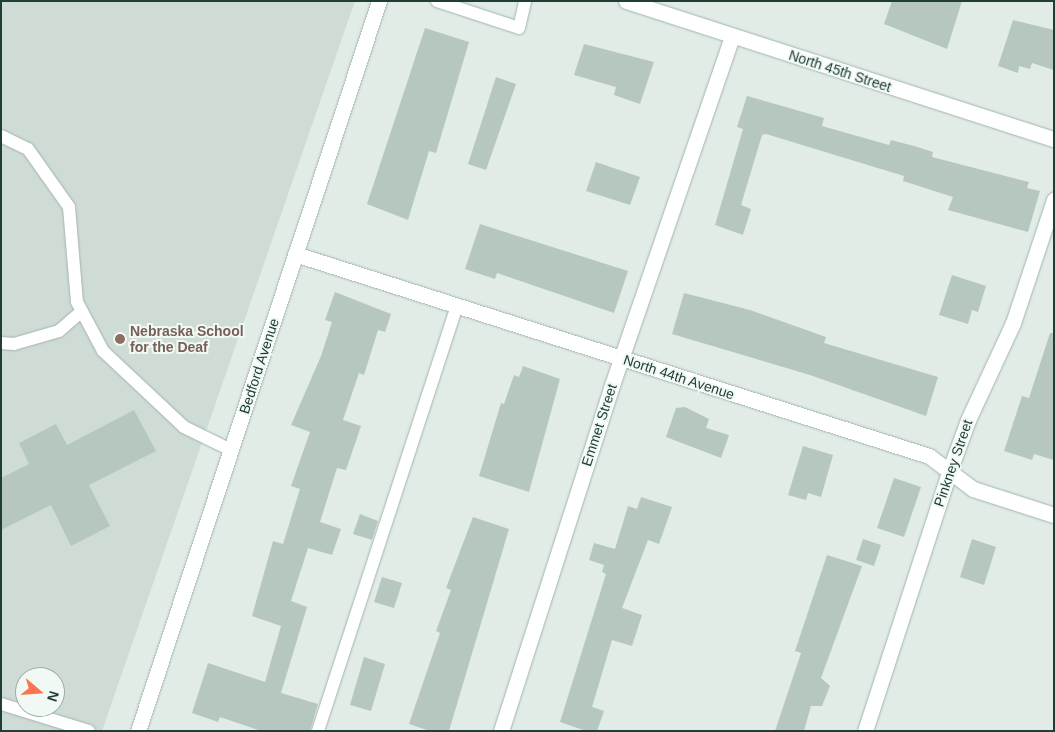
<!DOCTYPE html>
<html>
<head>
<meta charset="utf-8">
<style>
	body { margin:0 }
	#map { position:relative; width:1055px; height:732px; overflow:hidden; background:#e1ece7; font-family:Arial,sans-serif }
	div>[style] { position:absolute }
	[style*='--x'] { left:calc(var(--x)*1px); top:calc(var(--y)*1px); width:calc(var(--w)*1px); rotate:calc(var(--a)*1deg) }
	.built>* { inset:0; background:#cfdcd6 }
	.building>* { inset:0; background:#b6c7c0 }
	.roads { filter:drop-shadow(0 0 1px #a3b4ae) drop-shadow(0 0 1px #a3b4ae) }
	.service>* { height:12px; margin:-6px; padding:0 6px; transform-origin:6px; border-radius:6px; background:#fff }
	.minor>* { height:15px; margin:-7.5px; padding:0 7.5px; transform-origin:7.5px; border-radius:7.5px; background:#fff }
	.tertiary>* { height:15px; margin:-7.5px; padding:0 7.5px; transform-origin:7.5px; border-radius:7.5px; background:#fff }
	.dots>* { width:14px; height:14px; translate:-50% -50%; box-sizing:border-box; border:2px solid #f1f9f5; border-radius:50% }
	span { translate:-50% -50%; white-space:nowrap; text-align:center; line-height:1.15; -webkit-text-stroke:4px #f1f9f5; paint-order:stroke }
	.street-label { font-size:14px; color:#203e35 }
	.education-label { font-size:14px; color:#785e54; font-weight:700 }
	.left { translate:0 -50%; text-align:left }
	.frame { position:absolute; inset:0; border:2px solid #203e35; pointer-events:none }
	.north { position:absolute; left:15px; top:667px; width:50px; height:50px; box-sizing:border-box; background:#f1f9f5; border:1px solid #9daea8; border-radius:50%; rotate:108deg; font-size:14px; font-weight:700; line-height:20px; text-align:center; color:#203e35 }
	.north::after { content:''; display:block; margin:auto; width:18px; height:22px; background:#fb7650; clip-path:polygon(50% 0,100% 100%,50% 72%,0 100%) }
</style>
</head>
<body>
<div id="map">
	<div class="built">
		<div style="clip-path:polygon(evenodd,1px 1px,355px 1px,102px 731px,1px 731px,1px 1px,25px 677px,55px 677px,55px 707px,25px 707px,25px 677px)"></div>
	</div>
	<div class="building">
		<div style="clip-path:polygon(892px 1px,962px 1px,947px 49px,884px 24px)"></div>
		<div style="clip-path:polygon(1013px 20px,1054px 30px,1054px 70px,1032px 63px,1030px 69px,1019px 66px,1018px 73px,998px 66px)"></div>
		<div style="clip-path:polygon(425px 28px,469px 42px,436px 153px,429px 151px,408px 220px,367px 204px)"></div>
		<div style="clip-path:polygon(584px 44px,654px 62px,640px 104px,614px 95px,616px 87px,574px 75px)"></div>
		<div style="clip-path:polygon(496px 77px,516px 84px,486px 170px,468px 164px)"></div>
		<div style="clip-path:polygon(747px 96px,824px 118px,822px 126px,889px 145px,891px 140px,914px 146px,933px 152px,932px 157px,1029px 182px,1027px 188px,1040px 191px,1028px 232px,948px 210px,953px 197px,903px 181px,904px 176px,766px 134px,762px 135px,741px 205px,751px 209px,743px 235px,715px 225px,743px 129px,737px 127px)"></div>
		<div style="clip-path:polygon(596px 162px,640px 177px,630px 205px,586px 191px)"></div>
		<div style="clip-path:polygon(480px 224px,628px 271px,614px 313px,497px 273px,495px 279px,465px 269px)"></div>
		<div style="clip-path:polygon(952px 275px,986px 286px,978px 312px,972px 310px,968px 324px,939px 315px)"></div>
		<div style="clip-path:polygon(335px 292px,391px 314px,385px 332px,378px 330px,364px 375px,359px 373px,343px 420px,361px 426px,346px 470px,337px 468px,320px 522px,341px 529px,332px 555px,308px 548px,291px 601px,307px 607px,281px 693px,318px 704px,310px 731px,261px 731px,220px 717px,218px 722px,192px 713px,208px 663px,265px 682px,281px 626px,252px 616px,273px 541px,283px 544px,300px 489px,291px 486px,310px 432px,291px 425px,321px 356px,332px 322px,325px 320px)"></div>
		<div style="clip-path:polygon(684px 293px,750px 310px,826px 337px,824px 343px,938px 377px,926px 416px,810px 375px,672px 334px)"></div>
		<div style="clip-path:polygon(1050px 333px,1054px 333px,1054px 460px,1034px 454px,1032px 460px,1004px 451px,1022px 396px,1029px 398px)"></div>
		<div style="clip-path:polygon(523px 366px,560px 379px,529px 492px,479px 476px,501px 403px,504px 404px,514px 375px,519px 377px)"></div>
		<div style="clip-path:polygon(685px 407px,709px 419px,706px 428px,729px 435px,721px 458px,666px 437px,676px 408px)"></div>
		<div style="clip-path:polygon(134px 410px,156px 451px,89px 485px,110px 526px,71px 546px,51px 505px,1px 530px,1px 478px,29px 464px,19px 443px,56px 424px,67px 445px)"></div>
		<div style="clip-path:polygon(803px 446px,833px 455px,821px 497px,808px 493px,806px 500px,788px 495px)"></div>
		<div style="clip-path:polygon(894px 478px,921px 487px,904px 537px,877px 528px)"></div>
		<div style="clip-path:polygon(641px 497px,672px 507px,659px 544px,648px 540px,622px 608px,642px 615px,632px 646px,612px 640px,592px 707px,604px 711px,597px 731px,586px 731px,560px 722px,606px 574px,602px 572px,604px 565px,589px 560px,594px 543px,615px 549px,628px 506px,637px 509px)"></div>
		<div style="clip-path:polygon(360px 514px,378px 521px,372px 540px,353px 534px)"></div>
		<div style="clip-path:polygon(473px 517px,509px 529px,449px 731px,430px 731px,409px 724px,440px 633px,436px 631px,451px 590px,446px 588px)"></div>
		<div style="clip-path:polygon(863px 539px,881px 545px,874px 566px,856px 560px)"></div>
		<div style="clip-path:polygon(972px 539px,996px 547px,984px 585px,960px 577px)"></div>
		<div style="clip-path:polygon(827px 555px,862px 566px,821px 678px,830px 686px,822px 706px,811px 706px,804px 731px,775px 731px,801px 653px,795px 651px)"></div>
		<div style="clip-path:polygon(382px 577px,402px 583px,394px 608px,374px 602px)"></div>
		<div style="clip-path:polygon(364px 657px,385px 664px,371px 711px,350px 705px)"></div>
	</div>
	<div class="roads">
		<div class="service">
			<div style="--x:437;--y:1;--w:86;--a:18.2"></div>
			<div style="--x:519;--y:28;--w:28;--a:-77"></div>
			<div style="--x:1;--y:136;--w:30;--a:26"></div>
			<div style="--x:28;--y:149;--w:71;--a:54.7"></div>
			<div style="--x:69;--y:207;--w:95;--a:85.2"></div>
			<div style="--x:77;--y:302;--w:55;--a:62"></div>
			<div style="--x:103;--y:351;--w:111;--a:43.2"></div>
			<div style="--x:184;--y:427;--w:52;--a:26.1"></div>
			<div style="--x:1;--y:343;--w:13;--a:4"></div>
			<div style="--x:14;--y:344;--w:47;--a:-16.1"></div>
			<div style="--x:59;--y:331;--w:30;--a:-41"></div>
			<div style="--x:1;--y:704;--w:92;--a:17.1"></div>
			<div style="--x:318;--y:731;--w:447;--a:-71.9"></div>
		</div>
		<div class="minor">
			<div style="--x:626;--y:1;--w:450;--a:17.9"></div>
			<div style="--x:295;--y:254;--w:665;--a:17.67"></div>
			<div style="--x:929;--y:456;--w:55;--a:36.9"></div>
			<div style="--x:973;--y:489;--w:85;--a:17.8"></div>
			<div style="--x:501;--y:731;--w:363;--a:-72.2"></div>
			<div style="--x:612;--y:385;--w:369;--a:-71"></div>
			<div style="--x:865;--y:731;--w:272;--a:-72"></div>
			<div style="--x:949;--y:472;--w:55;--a:-69.9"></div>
			<div style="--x:968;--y:420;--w:107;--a:-65.1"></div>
			<div style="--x:1013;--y:323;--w:130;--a:-71.6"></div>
		</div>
		<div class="tertiary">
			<div style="--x:138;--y:731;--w:769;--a:-71.73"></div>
		</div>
	</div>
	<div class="dots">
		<div style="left:120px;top:339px;background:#8d6e63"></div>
	</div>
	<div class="street-label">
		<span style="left:840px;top:71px;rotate:18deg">North 45th Street</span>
		<span style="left:259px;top:366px;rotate:-72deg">Bedford Avenue</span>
		<span style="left:679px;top:377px;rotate:18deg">North 44th Avenue</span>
		<span style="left:599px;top:425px;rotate:-72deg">Emmet Street</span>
		<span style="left:953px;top:463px;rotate:-71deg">Pinkney Street</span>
	</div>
	<div class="education-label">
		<span class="left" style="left:130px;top:339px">Nebraska School<br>for the Deaf</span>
	</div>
	<div class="frame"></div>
	<div class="north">N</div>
</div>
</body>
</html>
